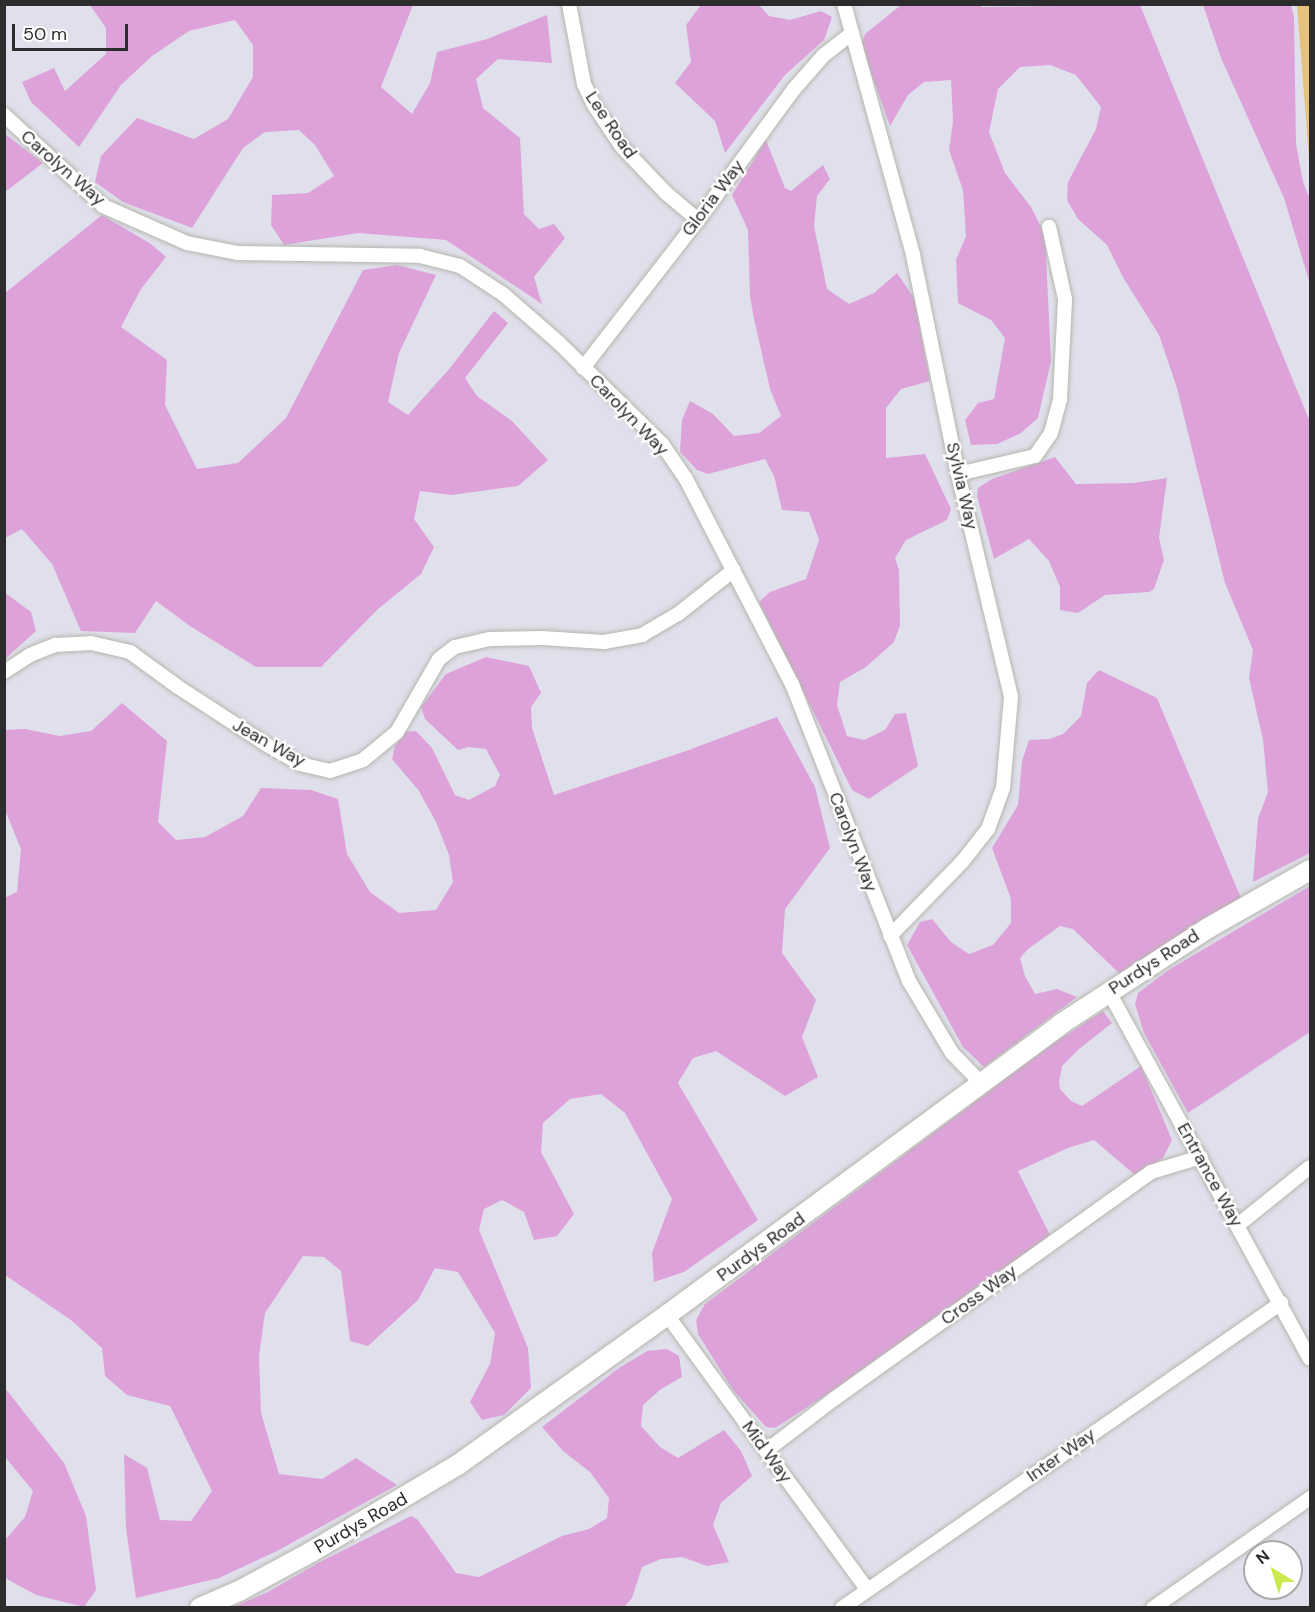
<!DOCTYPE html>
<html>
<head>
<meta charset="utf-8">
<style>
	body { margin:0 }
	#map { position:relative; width:1315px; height:1612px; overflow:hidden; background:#e0e0ec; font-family:"DM Sans",sans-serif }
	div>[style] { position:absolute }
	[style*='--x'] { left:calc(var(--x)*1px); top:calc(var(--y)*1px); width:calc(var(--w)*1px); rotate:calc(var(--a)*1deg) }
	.green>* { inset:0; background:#dea2db }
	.water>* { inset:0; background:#e4c17d }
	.roads { filter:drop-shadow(0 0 2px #b5b7ac) drop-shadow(0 0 2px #b5b7ac) }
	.street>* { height:14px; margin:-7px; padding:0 7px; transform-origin:7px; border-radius:7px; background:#fff }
	.secondary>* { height:20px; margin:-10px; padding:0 10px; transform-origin:10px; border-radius:10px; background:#fff }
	span { translate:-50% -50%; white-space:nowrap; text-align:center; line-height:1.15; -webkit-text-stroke:4.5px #fff; paint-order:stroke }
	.street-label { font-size:18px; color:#2c2c2c }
	.frame { position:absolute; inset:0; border:6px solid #2c2c2c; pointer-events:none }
	.north { position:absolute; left:1243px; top:1540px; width:60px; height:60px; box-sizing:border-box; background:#fff; border:2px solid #ababab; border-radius:50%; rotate:322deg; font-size:16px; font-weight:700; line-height:24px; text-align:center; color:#2c2c2c }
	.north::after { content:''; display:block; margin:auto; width:21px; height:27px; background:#caea4f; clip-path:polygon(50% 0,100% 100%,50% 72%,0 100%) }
	.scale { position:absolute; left:12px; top:24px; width:116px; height:27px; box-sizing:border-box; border:3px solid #2c2c2c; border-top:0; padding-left:8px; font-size:18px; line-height:21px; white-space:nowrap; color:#2c2c2c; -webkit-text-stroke:4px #fff; paint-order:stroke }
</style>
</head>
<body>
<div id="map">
	<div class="green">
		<div style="clip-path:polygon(977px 4px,982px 7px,1140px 5px,1310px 422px,1310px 853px,1253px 882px,1258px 819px,1268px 792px,1263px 740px,1249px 678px,1253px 650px,1225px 583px,1177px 388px,1159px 335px,1124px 279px,1107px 245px,1078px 219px,1067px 200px,1068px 182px,1096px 129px,1101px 107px,1076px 75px,1050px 65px,1020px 67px,998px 89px,989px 132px,1005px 173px,1031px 207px,1045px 235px,1051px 361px,1038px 418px,1021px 433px,997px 444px,971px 445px,965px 420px,978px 403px,994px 399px,1005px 338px,991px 320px,958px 303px,956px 260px,966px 236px,963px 190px,949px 150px,953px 121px,951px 80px,924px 82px,908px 95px,890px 126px,861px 45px,865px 34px,901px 5px)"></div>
		<div style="clip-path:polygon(90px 5px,413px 5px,381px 87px,412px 114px,430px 83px,437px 52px,487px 39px,547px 15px,552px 63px,498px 59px,476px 79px,483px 108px,520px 138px,524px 214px,539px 229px,554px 224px,565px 238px,534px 277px,542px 304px,446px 240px,358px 233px,284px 245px,271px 225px,272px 195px,308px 193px,334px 176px,315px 145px,299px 130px,265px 132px,243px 148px,192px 228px,123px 202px,95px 182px,101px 156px,137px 118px,194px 139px,228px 119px,253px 77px,253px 45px,235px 20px,189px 31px,152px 56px,121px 85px,79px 147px,31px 102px,22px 82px,54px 68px,65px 91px,106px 54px,106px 28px)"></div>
		<div style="clip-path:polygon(701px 5px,759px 5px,769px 16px,790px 20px,821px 11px,832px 17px,824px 40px,785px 75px,725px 153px,715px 121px,675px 83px,691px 62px,686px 25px)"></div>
		<div style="clip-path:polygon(1203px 5px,1291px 5px,1294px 17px,1296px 144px,1303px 182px,1310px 199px,1310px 284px,1284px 198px,1221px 58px)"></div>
		<div style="clip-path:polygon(5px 134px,43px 163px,5px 192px)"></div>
		<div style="clip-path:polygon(766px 140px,785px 188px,791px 191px,823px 165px,830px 179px,817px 196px,814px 226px,827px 289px,849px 304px,874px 293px,897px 273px,914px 298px,930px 381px,901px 389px,886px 408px,886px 458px,925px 454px,951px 509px,947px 520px,906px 540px,895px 558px,899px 570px,900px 625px,894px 642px,866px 667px,840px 682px,837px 705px,847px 736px,864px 740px,885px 730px,895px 714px,906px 713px,918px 766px,869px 799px,852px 790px,759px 602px,770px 592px,806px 579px,819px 540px,809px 512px,782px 510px,774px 476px,765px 459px,708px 474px,697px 470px,680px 452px,682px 420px,690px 401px,713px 414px,734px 436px,759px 433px,781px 416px,770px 389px,754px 319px,750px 296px,748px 230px,732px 195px)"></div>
		<div style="clip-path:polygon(102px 215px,151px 244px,166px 257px,141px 289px,121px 327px,167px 360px,165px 405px,197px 469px,238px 463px,286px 418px,363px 270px,397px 265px,436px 275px,399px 353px,388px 402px,408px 415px,450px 368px,494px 311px,508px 323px,465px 378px,477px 396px,512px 421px,548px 460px,518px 486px,451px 495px,420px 491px,414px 519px,434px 547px,421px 574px,378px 609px,321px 667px,256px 667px,190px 626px,156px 601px,135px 633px,81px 631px,52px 564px,22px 529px,5px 538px,5px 293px)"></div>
		<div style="clip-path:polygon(1055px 457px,1076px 484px,1134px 483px,1167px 478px,1159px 538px,1164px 560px,1154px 589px,1149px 592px,1105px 595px,1078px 613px,1060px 610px,1060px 587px,1049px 561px,1029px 539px,994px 559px,977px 496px,978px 488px,992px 479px)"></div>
		<div style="clip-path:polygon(4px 592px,31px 612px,36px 631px,5px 659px)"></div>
		<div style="clip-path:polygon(486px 657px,529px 666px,541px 693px,531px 707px,532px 728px,554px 795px,686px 751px,777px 717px,815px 787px,830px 848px,785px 909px,782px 953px,816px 1000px,802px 1037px,818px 1077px,785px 1096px,716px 1051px,693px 1058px,678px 1083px,758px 1220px,684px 1272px,654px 1282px,652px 1253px,672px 1199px,625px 1113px,601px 1094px,570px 1099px,543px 1123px,541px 1152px,574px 1214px,557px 1236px,534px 1240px,524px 1212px,502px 1200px,484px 1209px,479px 1230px,528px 1348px,531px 1388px,504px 1415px,482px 1420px,470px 1402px,490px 1364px,495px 1333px,458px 1272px,435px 1268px,418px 1300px,368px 1346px,350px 1341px,341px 1271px,324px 1257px,303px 1256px,265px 1313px,259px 1356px,261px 1413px,279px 1474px,322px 1479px,356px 1458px,397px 1485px,277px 1551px,219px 1578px,136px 1598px,126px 1529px,124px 1454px,147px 1468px,160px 1520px,191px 1521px,212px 1491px,170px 1406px,127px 1395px,105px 1376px,102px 1348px,71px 1320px,5px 1275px,4px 898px,17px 892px,21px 849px,5px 810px,4px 730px,25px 729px,60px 736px,91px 731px,122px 703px,167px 741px,158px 822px,176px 840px,205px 837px,243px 816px,261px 788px,311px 790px,338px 799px,347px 854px,370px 892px,399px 913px,436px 910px,453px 882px,449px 855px,436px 822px,419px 791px,392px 759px,395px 746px,405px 732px,416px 731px,432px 748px,455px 795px,469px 800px,495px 786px,500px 775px,486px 749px,469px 747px,458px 750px,425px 719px,421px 707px,446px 674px)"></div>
		<div style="clip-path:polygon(1099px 670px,1157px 698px,1241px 898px,1122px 976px,1073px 929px,1060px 926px,1028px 949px,1020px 958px,1025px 976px,1035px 994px,1057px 989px,1077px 997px,984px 1067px,963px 1047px,907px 945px,920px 922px,932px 919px,951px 942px,969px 954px,993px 945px,1011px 923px,1011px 899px,992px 848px,1018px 805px,1022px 761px,1029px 740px,1050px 739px,1063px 734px,1081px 716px,1087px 683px)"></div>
		<div style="clip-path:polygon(1310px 886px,1310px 1032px,1188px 1113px,1144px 1033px,1135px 1004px,1138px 993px,1167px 971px)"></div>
		<div style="clip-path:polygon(1103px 1011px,1112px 1023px,1079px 1049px,1062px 1066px,1059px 1082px,1060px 1089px,1071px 1101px,1082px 1106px,1141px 1066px,1172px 1140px,1163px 1158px,1135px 1175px,1094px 1140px,1068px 1148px,1018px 1171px,1050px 1235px,823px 1397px,775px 1428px,766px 1427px,733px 1390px,698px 1334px,696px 1320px,705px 1304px,1051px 1045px)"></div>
		<div style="clip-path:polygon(667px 1349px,679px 1356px,682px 1377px,661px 1389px,643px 1405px,641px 1426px,660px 1447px,678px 1458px,724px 1430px,741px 1451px,752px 1476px,721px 1503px,713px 1525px,729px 1562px,707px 1566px,682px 1557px,661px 1559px,642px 1567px,632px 1598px,624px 1607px,233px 1607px,268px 1592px,318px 1563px,411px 1516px,418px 1520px,456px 1573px,479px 1577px,562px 1536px,589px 1529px,607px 1518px,609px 1498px,590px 1472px,563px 1451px,542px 1427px,619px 1368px,647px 1351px)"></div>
		<div style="clip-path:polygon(5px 1388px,64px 1463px,86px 1516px,96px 1590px,84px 1607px,36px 1595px,5px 1578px,5px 1540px,25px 1517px,33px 1491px,5px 1457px)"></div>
	</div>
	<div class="water">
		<div style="clip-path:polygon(1297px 5px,1310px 5px,1310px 170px)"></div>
	</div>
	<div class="roads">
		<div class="street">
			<div style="--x:569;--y:4;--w:81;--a:79.4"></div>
			<div style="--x:584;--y:84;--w:23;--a:65"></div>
			<div style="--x:594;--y:105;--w:50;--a:56.3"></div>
			<div style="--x:622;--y:147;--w:64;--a:46.3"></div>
			<div style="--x:666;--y:193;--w:42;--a:40.2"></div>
			<div style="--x:844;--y:4;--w:260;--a:74.6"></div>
			<div style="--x:913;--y:255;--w:224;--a:78.4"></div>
			<div style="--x:958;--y:474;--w:229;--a:76.6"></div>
			<div style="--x:1011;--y:697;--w:91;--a:95"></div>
			<div style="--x:1003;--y:788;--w:44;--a:110.1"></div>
			<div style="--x:988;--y:829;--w:42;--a:128.2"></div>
			<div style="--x:962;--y:862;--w:103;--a:134.2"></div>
			<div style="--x:4;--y:115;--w:134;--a:42.6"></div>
			<div style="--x:103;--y:206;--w:92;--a:23.8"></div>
			<div style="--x:187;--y:243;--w:52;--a:11.1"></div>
			<div style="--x:238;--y:253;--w:182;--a:0.9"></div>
			<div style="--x:420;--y:256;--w:41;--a:14"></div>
			<div style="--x:460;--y:266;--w:51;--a:33.1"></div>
			<div style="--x:503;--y:294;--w:73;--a:41.1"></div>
			<div style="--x:558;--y:342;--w:146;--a:44.4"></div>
			<div style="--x:662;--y:444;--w:42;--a:55.6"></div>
			<div style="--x:686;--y:479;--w:231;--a:62.7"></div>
			<div style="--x:792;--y:684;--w:319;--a:68.5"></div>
			<div style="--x:909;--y:981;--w:84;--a:59.2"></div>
			<div style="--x:952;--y:1053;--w:43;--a:45.9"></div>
			<div style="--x:583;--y:368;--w:187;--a:-52.2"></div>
			<div style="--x:698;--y:220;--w:162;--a:-53.8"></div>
			<div style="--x:794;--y:89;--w:45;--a:-48.6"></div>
			<div style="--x:824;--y:55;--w:33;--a:-38"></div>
			<div style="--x:958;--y:474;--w:79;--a:-13.2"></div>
			<div style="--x:1035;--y:456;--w:28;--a:-55"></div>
			<div style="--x:1051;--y:433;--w:35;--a:-75"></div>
			<div style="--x:1060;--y:399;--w:100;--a:-87.1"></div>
			<div style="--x:1065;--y:299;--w:74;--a:-102.5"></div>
			<div style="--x:4;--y:672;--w:31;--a:-33"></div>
			<div style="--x:30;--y:655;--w:27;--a:-22"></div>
			<div style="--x:55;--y:645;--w:36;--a:-3"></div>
			<div style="--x:91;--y:643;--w:40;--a:13"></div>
			<div style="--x:130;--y:652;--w:59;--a:36.1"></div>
			<div style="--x:178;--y:687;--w:108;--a:33"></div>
			<div style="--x:269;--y:746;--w:36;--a:30"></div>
			<div style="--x:300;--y:764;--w:31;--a:13"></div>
			<div style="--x:330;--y:771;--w:35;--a:-18"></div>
			<div style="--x:363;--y:760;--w:44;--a:-39.5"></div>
			<div style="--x:397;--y:732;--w:84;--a:-60.1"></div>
			<div style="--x:439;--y:659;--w:20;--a:-37"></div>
			<div style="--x:455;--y:647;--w:36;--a:-13"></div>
			<div style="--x:490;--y:639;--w:52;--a:-1.1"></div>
			<div style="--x:542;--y:638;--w:62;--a:3.7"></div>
			<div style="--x:604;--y:642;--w:39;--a:-10"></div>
			<div style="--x:642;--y:635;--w:42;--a:-30.3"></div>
			<div style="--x:678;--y:614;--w:71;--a:-38.2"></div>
			<div style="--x:1109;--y:992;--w:418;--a:61.3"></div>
			<div style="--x:1238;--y:1225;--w:92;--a:-38.9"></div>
			<div style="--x:667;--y:1315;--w:339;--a:53.9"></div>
			<div style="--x:766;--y:1451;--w:86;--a:-37.4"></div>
			<div style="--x:834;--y:1399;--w:390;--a:-35.6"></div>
			<div style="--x:1151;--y:1172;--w:52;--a:-16.7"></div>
			<div style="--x:842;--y:1608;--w:535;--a:-34.79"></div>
			<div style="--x:1153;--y:1608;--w:192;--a:-35"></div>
		</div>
		<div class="secondary">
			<div style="--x:200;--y:1608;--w:43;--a:-23.6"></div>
			<div style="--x:239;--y:1591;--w:82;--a:-28.4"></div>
			<div style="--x:311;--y:1552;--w:172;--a:-30.7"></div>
			<div style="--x:459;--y:1464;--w:256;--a:-35.6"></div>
			<div style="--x:667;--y:1315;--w:490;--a:-36.4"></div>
			<div style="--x:1061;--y:1024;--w:176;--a:-33.1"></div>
			<div style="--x:1208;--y:928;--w:117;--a:-29.6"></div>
		</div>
	</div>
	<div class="street-label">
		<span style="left:611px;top:125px;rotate:56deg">Lee Road</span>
		<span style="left:63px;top:168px;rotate:41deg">Carolyn Way</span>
		<span style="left:713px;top:198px;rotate:-53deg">Gloria Way</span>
		<span style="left:629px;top:415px;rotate:46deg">Carolyn Way</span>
		<span style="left:962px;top:486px;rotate:77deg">Sylvia Way</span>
		<span style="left:269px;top:743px;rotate:29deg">Jean Way</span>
		<span style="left:853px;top:842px;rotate:69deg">Carolyn Way</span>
		<span style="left:1154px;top:962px;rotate:-33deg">Purdys Road</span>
		<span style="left:1210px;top:1175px;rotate:61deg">Entrance Way</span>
		<span style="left:761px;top:1247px;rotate:-36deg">Purdys Road</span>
		<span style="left:979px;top:1295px;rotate:-36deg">Cross Way</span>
		<span style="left:767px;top:1452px;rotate:54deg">Mid Way</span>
		<span style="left:1061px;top:1455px;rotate:-35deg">Inter Way</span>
		<span style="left:361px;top:1523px;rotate:-30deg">Purdys Road</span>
	</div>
	<div class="frame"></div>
	<div class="north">N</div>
	<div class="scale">50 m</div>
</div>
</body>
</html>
